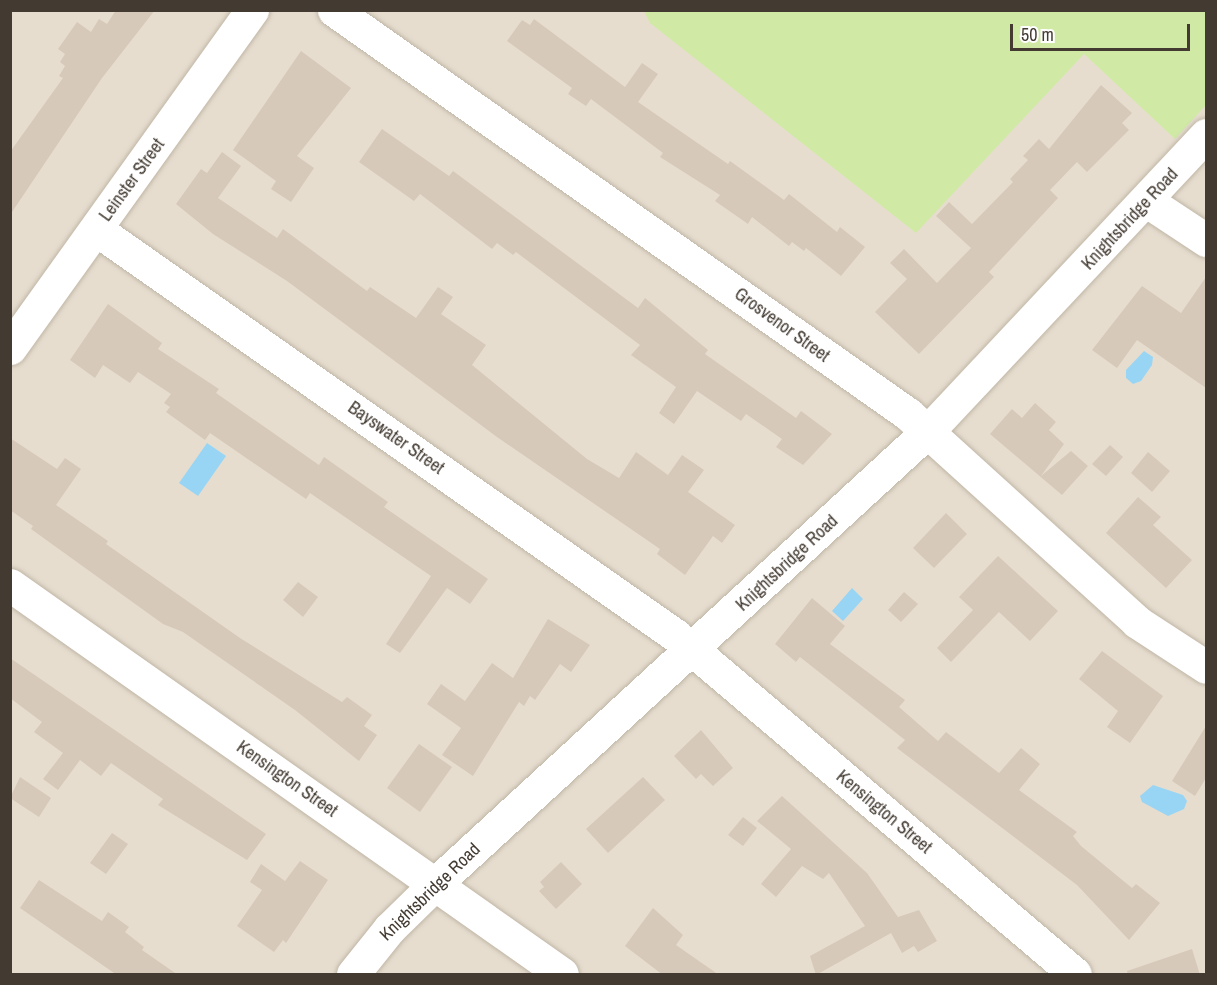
<!DOCTYPE html>
<html>
<head>
<meta charset="utf-8">
<style>
	body { margin:0 }
	#map { position:relative; width:1217px; height:985px; overflow:hidden; background:#f2ece1; font-family:"Archivo Narrow",sans-serif }
	div>[style] { position:absolute }
	[style*='--x'] { left:calc(var(--x)*1px); top:calc(var(--y)*1px); width:calc(var(--w)*1px); rotate:calc(var(--a)*1deg) }
	.residential>* { inset:0; background:#e6ddcf }
	.green>* { inset:0; background:#d0eaa6 }
	.water>* { inset:0; background:#98d5f4 }
	.building>* { inset:0; background:#d7c9b9 }
	.roads { filter:drop-shadow(0 0 2px #c0b6a6) drop-shadow(0 0 2px #c0b6a6) }
	.minor>* { height:33px; margin:-16.5px; padding:0 16.5px; transform-origin:16.5px; border-radius:16.5px; background:#fff }
	span { translate:-50% -50%; white-space:nowrap; text-align:center; line-height:1.15; -webkit-text-stroke:4.5px #fff; paint-order:stroke }
	.street-label { font-size:18px; color:#433b32 }
	.frame { position:absolute; inset:0; border:12px solid #433b32; pointer-events:none }
	.scale { position:absolute; left:1010px; top:24px; width:180px; height:27px; box-sizing:border-box; border:3px solid #433b32; border-top:0; padding-left:8px; font-size:18px; line-height:21px; white-space:nowrap; color:#433b32; -webkit-text-stroke:4px #fff; paint-order:stroke }
</style>
</head>
<body>
<div id="map">
	<div class="residential">
		<div style="clip-path:polygon(11px 11px,1206px 11px,1206px 974px,11px 974px)"></div>
	</div>
	<div class="green">
		<div style="clip-path:polygon(644px 11px,1206px 11px,1206px 105px,1175px 139px,1084px 54px,916px 233px,650px 23px)"></div>
	</div>
	<div class="water">
		<div style="clip-path:polygon(1144px 351px,1153px 357px,1152px 365px,1141px 381px,1133px 384px,1126px 378px,1126px 370px)"></div>
		<div style="clip-path:polygon(207px 443px,226px 456px,198px 496px,179px 483px)"></div>
		<div style="clip-path:polygon(852px 588px,863px 599px,843px 621px,832px 611px)"></div>
		<div style="clip-path:polygon(1153px 785px,1183px 795px,1187px 801px,1184px 809px,1168px 816px,1142px 802px,1140px 796px)"></div>
	</div>
	<div class="building">
		<div style="clip-path:polygon(116px 10px,155px 10px,102px 78px,10px 215px,10px 152px,63px 78px,59px 76px,65px 66px,60px 62px,65px 54px,58px 49px,77px 22px,91px 32px,99px 19px,107px 24px)"></div>
		<div style="clip-path:polygon(534px 19px,625px 87px,642px 63px,658px 74px,638px 102px,728px 164px,730px 161px,784px 200px,789px 194px,837px 232px,840px 227px,865px 247px,841px 276px,806px 248px,804px 251px,792px 242px,789px 246px,752px 217px,748px 224px,715px 201px,720px 195px,660px 157px,663px 153px,591px 99px,586px 106px,568px 94px,572px 88px,507px 41px,522px 20px,530px 25px)"></div>
		<div style="clip-path:polygon(301px 51px,351px 88px,297px 156px,314px 168px,291px 202px,271px 189px,276px 181px,233px 150px)"></div>
		<div style="clip-path:polygon(1101px 85px,1132px 113px,1122px 123px,1129px 130px,1087px 172px,1077px 162px,1050px 190px,1058px 198px,989px 272px,994px 277px,919px 354px,875px 312px,907px 279px,890px 263px,904px 249px,937px 283px,971px 248px,936px 216px,949px 202px,972px 224px,1013px 182px,1010px 179px,1028px 160px,1023px 156px,1039px 139px,1049px 149px)"></div>
		<div style="clip-path:polygon(382px 129px,449px 176px,453px 171px,638px 308px,645px 298px,708px 350px,705px 354px,796px 418px,801px 411px,832px 434px,803px 465px,776px 447px,782px 439px,746px 414px,741px 421px,697px 391px,674px 424px,659px 413px,676px 387px,631px 355px,640px 345px,516px 252px,513px 255px,497px 243px,492px 249px,420px 194px,414px 201px,359px 162px)"></div>
		<div style="clip-path:polygon(222px 152px,241px 166px,218px 198px,277px 238px,283px 229px,367px 291px,370px 287px,416px 318px,438px 287px,453px 297px,441px 314px,486px 345px,472px 365px,587px 459px,619px 478px,636px 452px,668px 475px,682px 455px,704px 470px,688px 492px,735px 525px,722px 543px,713px 536px,685px 575px,657px 554px,660px 549px,497px 437px,287px 281px,213px 234px,176px 204px,201px 169px,207px 173px)"></div>
		<div style="clip-path:polygon(1206px 277px,1206px 388px,1137px 340px,1117px 368px,1092px 350px,1142px 286px,1181px 313px)"></div>
		<div style="clip-path:polygon(108px 304px,162px 343px,158px 349px,219px 389px,216px 393px,319px 465px,324px 457px,388px 502px,384px 507px,488px 579px,470px 604px,447px 588px,400px 653px,386px 644px,431px 576px,310px 493px,306px 499px,210px 433px,205px 440px,166px 412px,170px 407px,164px 403px,171px 394px,138px 372px,130px 383px,103px 365px,95px 378px,70px 360px)"></div>
		<div style="clip-path:polygon(1035px 403px,1056px 422px,1049px 430px,1064px 444px,1041px 476px,1071px 451px,1088px 466px,1062px 495px,990px 434px,1012px 409px,1022px 418px)"></div>
		<div style="clip-path:polygon(10px 438px,57px 469px,65px 458px,81px 469px,56px 505px,108px 541px,106px 544px,240px 638px,342px 702px,347px 697px,372px 715px,364px 726px,377px 735px,359px 761px,295px 710px,183px 632px,163px 624px,31px 529px,33px 526px,10px 510px)"></div>
		<div style="clip-path:polygon(1110px 445px,1123px 457px,1106px 476px,1092px 464px)"></div>
		<div style="clip-path:polygon(1148px 452px,1170px 471px,1152px 492px,1131px 473px)"></div>
		<div style="clip-path:polygon(1138px 497px,1161px 517px,1153px 525px,1192px 560px,1166px 588px,1106px 533px)"></div>
		<div style="clip-path:polygon(946px 513px,967px 534px,934px 568px,913px 548px)"></div>
		<div style="clip-path:polygon(998px 556px,1058px 611px,1030px 641px,999px 612px,951px 662px,937px 648px,973px 610px,959px 597px)"></div>
		<div style="clip-path:polygon(298px 582px,318px 597px,303px 617px,283px 600px)"></div>
		<div style="clip-path:polygon(904px 592px,918px 604px,901px 622px,888px 610px)"></div>
		<div style="clip-path:polygon(812px 598px,845px 626px,830px 644px,905px 700px,899px 707px,938px 741px,946px 732px,999px 773px,1021px 748px,1040px 764px,1019px 790px,1077px 832px,1073px 836px,1081px 846px,1132px 888px,1136px 884px,1160px 903px,1129px 940px,1077px 885px,897px 748px,905px 740px,800px 657px,796px 662px,775px 644px)"></div>
		<div style="clip-path:polygon(548px 619px,590px 645px,571px 672px,560px 664px,535px 700px,530px 696px,524px 706px,519px 702px,473px 776px,442px 755px,461px 728px,427px 704px,441px 684px,465px 701px,492px 663px,513px 678px)"></div>
		<div style="clip-path:polygon(1102px 651px,1163px 696px,1130px 743px,1107px 727px,1118px 711px,1079px 679px)"></div>
		<div style="clip-path:polygon(10px 658px,266px 834px,247px 860px,158px 805px,163px 799px,111px 763px,101px 776px,80px 760px,58px 790px,43px 779px,63px 753px,34px 732px,42px 722px,10px 698px)"></div>
		<div style="clip-path:polygon(1206px 726px,1206px 778px,1195px 796px,1172px 781px)"></div>
		<div style="clip-path:polygon(701px 730px,733px 768px,713px 786px,701px 774px,696px 779px,674px 756px)"></div>
		<div style="clip-path:polygon(419px 744px,452px 767px,420px 812px,387px 788px)"></div>
		<div style="clip-path:polygon(20px 777px,51px 798px,39px 817px,10px 798px)"></div>
		<div style="clip-path:polygon(643px 777px,665px 800px,608px 853px,586px 829px)"></div>
		<div style="clip-path:polygon(782px 796px,867px 873px,898px 917px,919px 910px,937px 941px,918px 952px,914px 946px,902px 953px,891px 933px,816px 975px,810px 956px,865px 926px,829px 873px,823px 879px,802px 866px,776px 897px,761px 884px,791px 849px,757px 821px)"></div>
		<div style="clip-path:polygon(743px 817px,757px 828px,743px 846px,728px 835px)"></div>
		<div style="clip-path:polygon(112px 833px,128px 844px,106px 874px,90px 863px)"></div>
		<div style="clip-path:polygon(300px 861px,328px 880px,286px 943px,283px 940px,274px 952px,237px 926px,262px 890px,250px 882px,261px 864px,285px 881px)"></div>
		<div style="clip-path:polygon(561px 862px,582px 884px,556px 909px,539px 891px,544px 887px,540px 882px)"></div>
		<div style="clip-path:polygon(39px 880px,102px 921px,108px 912px,129px 927px,125px 932px,144px 947px,142px 950px,178px 975px,117px 975px,20px 908px)"></div>
		<div style="clip-path:polygon(653px 908px,683px 935px,676px 945px,719px 975px,663px 975px,625px 946px)"></div>
		<div style="clip-path:polygon(1192px 949px,1200px 975px,1128px 975px,1127px 971px)"></div>
	</div>
	<div class="roads">
		<div class="minor">
			<div style="--x:334;--y:10;--w:702;--a:35.14"></div>
			<div style="--x:908;--y:414;--w:309;--a:42.2"></div>
			<div style="--x:1137;--y:622;--w:82;--a:33.1"></div>
			<div style="--x:1147;--y:201;--w:71;--a:33.5"></div>
			<div style="--x:97;--y:230;--w:706;--a:35.02"></div>
			<div style="--x:675;--y:635;--w:524;--a:40.28"></div>
			<div style="--x:10;--y:348;--w:416;--a:-54.4"></div>
			<div style="--x:10;--y:585;--w:675;--a:35.17"></div>
			<div style="--x:353;--y:974;--w:58;--a:-51.3"></div>
			<div style="--x:389;--y:929;--w:64;--a:-44.4"></div>
			<div style="--x:435;--y:884;--w:670;--a:-42.58"></div>
			<div style="--x:928;--y:431;--w:406;--a:-46.8"></div>
		</div>
	</div>
	<div class="street-label">
		<span style="left:132px;top:180px;rotate:-54deg">Leinster Street</span>
		<span style="left:1130px;top:219px;rotate:-47deg">Knightsbridge Road</span>
		<span style="left:782px;top:325px;rotate:36deg">Grosvenor Street</span>
		<span style="left:396px;top:438px;rotate:35deg">Bayswater Street</span>
		<span style="left:787px;top:563px;rotate:-43deg">Knightsbridge Road</span>
		<span style="left:287px;top:779px;rotate:35deg">Kensington Street</span>
		<span style="left:884px;top:812px;rotate:40deg">Kensington Street</span>
		<span style="left:430px;top:892px;rotate:-44deg">Knightsbridge Road</span>
	</div>
	<div class="frame"></div>
	<div class="scale">50 m</div>
</div>
</body>
</html>
